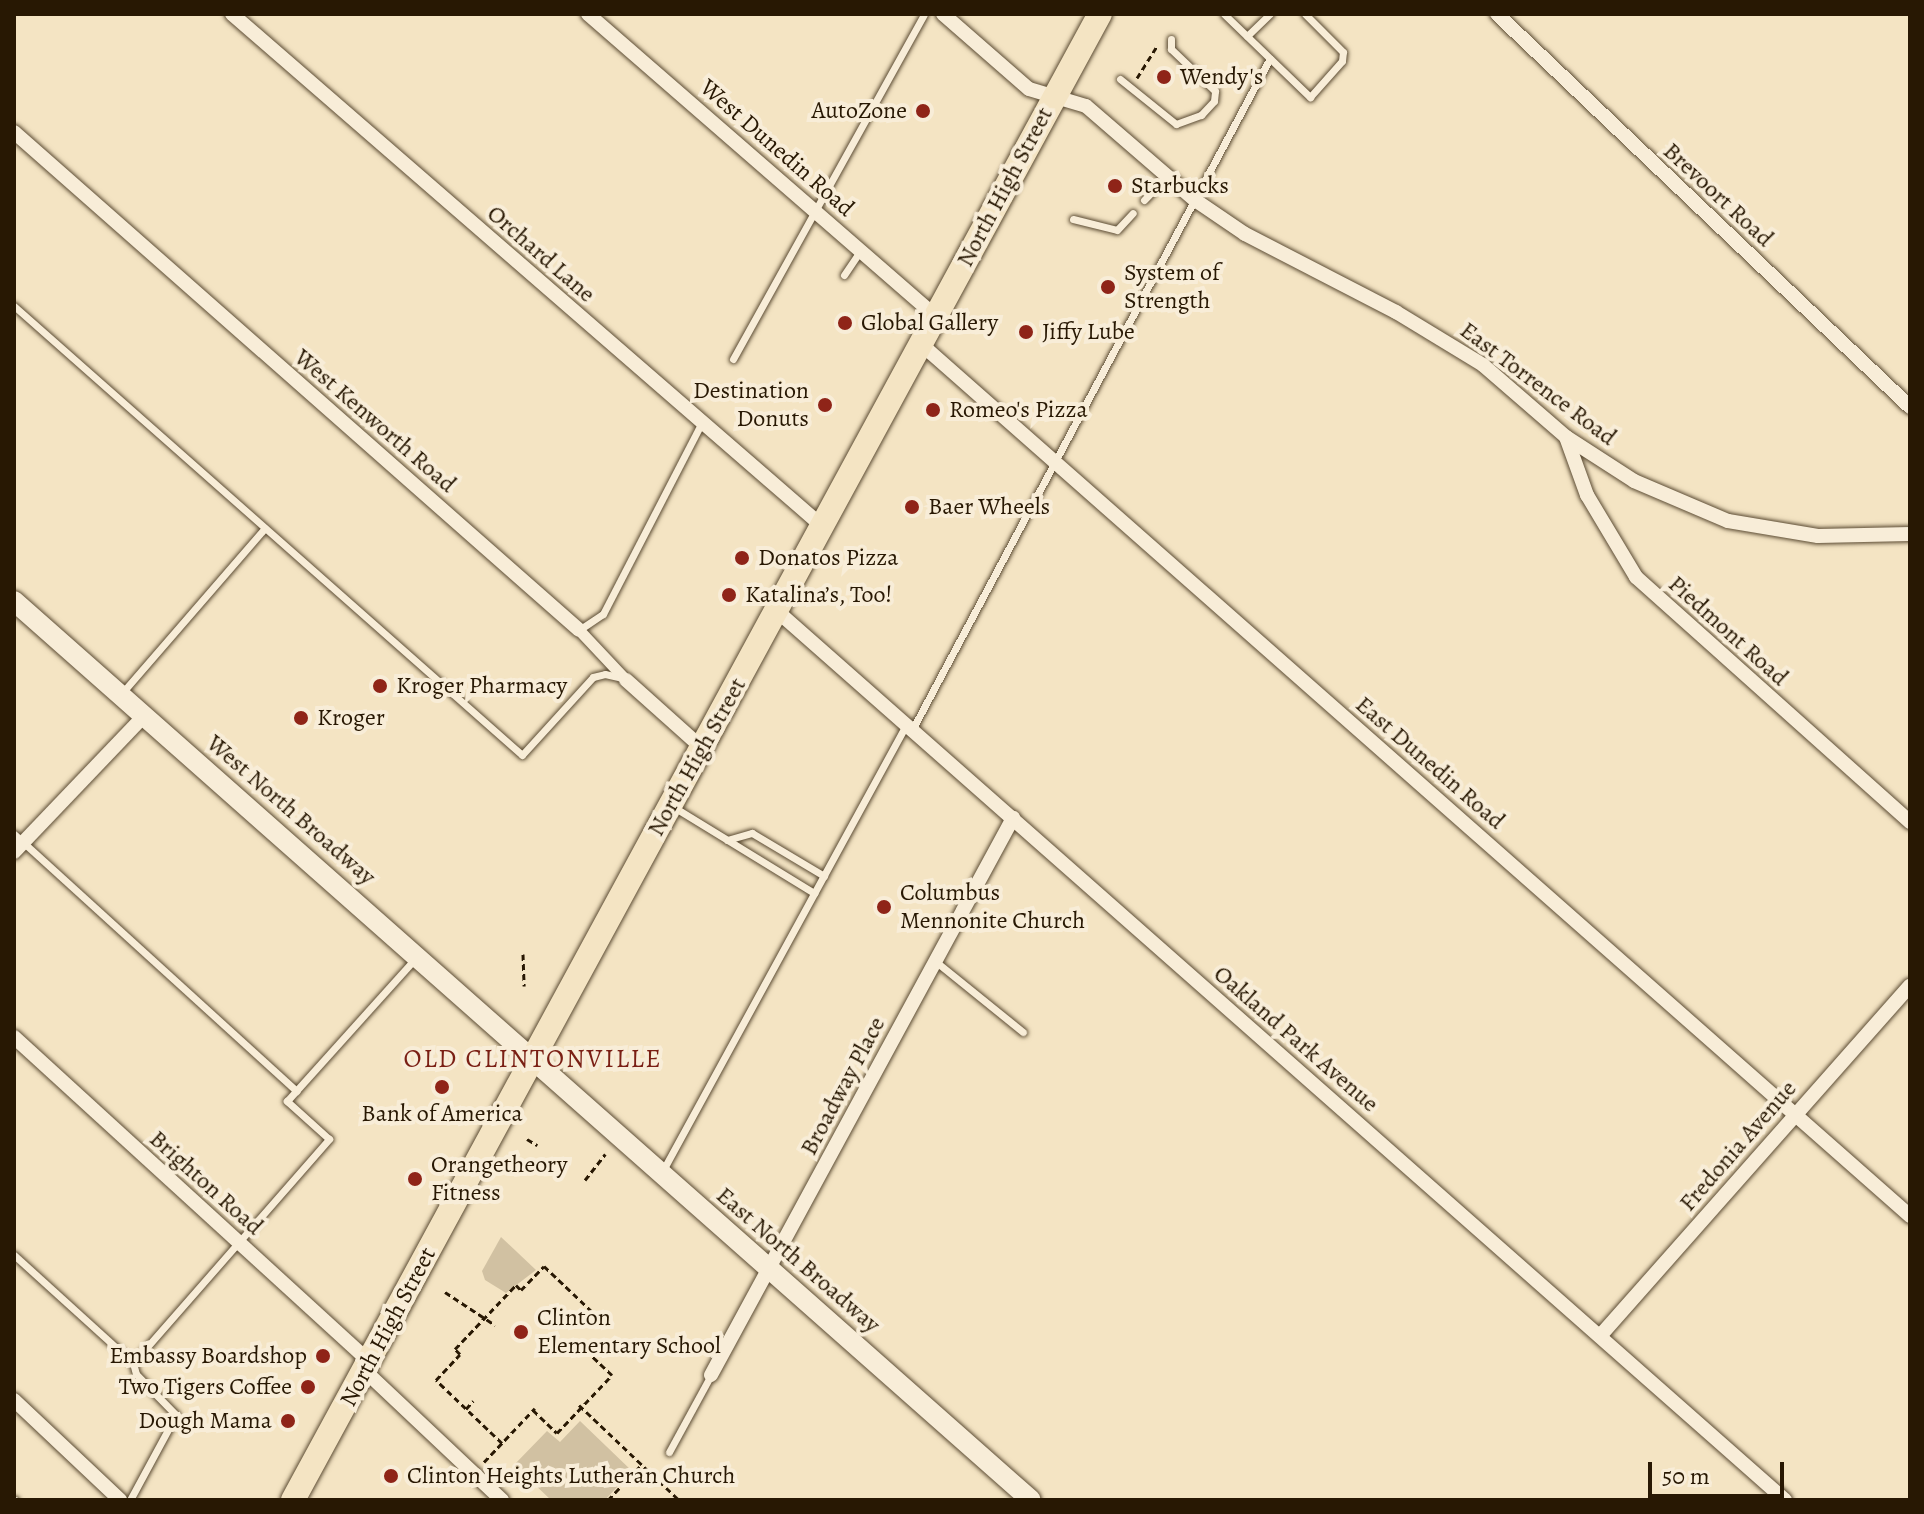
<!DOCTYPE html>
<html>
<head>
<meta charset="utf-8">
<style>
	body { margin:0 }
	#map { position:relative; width:1924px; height:1514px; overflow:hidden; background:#f4e4c3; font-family:Alegreya,serif }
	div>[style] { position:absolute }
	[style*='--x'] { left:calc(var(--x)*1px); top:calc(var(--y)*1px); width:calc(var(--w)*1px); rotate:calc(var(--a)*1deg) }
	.green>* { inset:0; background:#d1c1a2 }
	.path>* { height:3px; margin-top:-1.5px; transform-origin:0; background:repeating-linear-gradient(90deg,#281803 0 6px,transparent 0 10px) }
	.roads { filter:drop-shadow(0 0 2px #5b4b33) drop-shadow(0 0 2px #5b4b33) }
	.service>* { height:7px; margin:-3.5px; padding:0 3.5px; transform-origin:3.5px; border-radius:3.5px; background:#f8edd8 }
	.pedestrian>* { height:11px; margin:-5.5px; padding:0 5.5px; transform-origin:5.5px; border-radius:5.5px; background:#f8edd8 }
	.minor>* { height:14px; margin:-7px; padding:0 7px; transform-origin:7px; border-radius:7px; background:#f8edd8 }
	.secondary>* { height:20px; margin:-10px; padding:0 10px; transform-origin:10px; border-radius:10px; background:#f8edd8 }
	.primary>* { height:24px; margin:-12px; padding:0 12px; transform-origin:12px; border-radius:12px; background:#f4e4c3 }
	.dots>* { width:22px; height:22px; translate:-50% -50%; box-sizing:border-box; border:4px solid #f8edd8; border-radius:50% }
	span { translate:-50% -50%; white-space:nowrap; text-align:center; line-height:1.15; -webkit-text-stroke:8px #f8edd8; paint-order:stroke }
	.poi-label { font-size:24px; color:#281803 }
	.left { translate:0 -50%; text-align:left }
	.right { translate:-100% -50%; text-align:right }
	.street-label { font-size:24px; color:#281803 }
	.neighbourhood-label { font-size:26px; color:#7a1f14; letter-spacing:2px }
	.frame { position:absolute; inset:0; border:16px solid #281803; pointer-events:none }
	.scale { position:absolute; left:1648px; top:1462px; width:136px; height:36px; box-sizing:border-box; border:4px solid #281803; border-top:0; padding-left:10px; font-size:24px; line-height:28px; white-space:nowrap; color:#281803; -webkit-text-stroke:6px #f8edd8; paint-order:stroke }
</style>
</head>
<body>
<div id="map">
	<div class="green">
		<div style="clip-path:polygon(501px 1237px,536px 1270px,506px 1293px,485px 1280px,482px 1271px)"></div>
		<div style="clip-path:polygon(580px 1421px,632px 1471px,605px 1500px,551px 1500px,514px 1465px,547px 1431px,560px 1442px)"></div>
	</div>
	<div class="path">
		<div style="--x:1137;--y:78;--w:39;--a:-58"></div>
		<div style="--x:523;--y:954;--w:32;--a:88"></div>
		<div style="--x:527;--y:1139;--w:12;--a:31"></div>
		<div style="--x:585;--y:1180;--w:33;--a:-52"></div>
		<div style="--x:445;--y:1292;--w:60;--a:33.4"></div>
		<div style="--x:579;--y:1405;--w:138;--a:43.5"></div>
		<div style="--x:466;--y:1409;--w:11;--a:-49"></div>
		<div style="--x:533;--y:1410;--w:33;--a:44"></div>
		<div style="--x:557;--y:1433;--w:80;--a:-46.5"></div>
		<div style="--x:612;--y:1375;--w:50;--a:-136.6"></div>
		<div style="--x:502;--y:1443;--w:91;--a:-136.3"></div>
		<div style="--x:436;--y:1380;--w:35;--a:-47"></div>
		<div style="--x:460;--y:1354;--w:7;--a:-135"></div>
		<div style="--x:455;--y:1349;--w:88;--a:-46.4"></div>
		<div style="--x:516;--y:1285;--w:7;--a:45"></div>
		<div style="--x:521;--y:1290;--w:33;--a:-46"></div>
		<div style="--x:544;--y:1266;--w:81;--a:43.5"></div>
		<div style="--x:484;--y:1462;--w:74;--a:-46.6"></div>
		<div style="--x:608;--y:1500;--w:50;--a:-46.6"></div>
	</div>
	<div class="roads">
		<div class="service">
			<div style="--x:1224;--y:14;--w:120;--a:44"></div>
			<div style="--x:1310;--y:97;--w:48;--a:-48.4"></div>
			<div style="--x:1342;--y:61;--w:9;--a:-84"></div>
			<div style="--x:1343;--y:52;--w:54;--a:-135"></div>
			<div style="--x:1247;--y:36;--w:32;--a:-44"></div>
			<div style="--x:1120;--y:79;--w:72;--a:38.8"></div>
			<div style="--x:1176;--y:124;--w:27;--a:-20"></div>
			<div style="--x:1201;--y:115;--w:19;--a:-47"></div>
			<div style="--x:1214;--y:101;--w:10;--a:-84"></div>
			<div style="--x:1215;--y:91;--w:61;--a:-136.3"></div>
			<div style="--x:1171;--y:49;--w:10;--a:-90"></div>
			<div style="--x:1144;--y:200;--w:32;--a:-46"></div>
			<div style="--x:1073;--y:219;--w:45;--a:14"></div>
			<div style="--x:1117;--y:230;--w:23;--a:-47"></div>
			<div style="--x:844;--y:275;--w:30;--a:-56"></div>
			<div style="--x:14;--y:306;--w:678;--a:41.47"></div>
			<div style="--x:522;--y:755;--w:105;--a:-47.7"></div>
			<div style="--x:593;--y:677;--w:12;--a:-14"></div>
			<div style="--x:605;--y:674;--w:17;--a:13"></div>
			<div style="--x:733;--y:359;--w:394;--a:-61"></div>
			<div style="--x:579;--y:630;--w:29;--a:-34"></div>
			<div style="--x:603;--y:614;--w:216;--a:-62.7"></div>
			<div style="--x:122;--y:693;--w:218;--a:-49.1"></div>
			<div style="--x:912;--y:730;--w:761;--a:-61.95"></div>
			<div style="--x:672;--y:806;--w:167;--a:31.5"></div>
			<div style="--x:14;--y:834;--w:382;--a:42.3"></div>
			<div style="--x:727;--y:840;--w:26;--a:-16"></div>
			<div style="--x:752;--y:833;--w:84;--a:30.8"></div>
			<div style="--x:935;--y:961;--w:113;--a:38.9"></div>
			<div style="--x:662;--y:1172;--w:509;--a:-61.37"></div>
			<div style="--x:14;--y:1255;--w:161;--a:42.2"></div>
			<div style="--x:133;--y:1363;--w:298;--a:-48.8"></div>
			<div style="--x:329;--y:1139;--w:57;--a:-137.9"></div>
			<div style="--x:287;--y:1101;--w:191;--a:-48"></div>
			<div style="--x:669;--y:1452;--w:88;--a:-61.4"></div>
			<div style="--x:14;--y:1500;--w:1;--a:0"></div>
			<div style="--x:130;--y:1500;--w:97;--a:-61.6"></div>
			<div style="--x:176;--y:1415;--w:57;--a:-134.3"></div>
			<div style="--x:136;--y:1374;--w:11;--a:-105"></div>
		</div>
		<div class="pedestrian">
			<div style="--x:579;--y:630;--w:69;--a:46.8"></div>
		</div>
		<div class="minor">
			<div style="--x:232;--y:14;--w:781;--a:40.95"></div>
			<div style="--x:588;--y:14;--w:461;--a:41"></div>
			<div style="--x:943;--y:14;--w:114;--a:41.1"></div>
			<div style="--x:1029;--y:89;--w:59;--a:16.6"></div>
			<div style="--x:1086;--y:106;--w:144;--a:40.8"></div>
			<div style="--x:1195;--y:200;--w:60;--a:34.2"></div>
			<div style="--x:1245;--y:234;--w:170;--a:27.3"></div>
			<div style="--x:1396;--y:312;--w:102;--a:31.3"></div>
			<div style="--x:1483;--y:365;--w:110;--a:40.9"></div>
			<div style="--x:1566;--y:437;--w:81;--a:32.9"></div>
			<div style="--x:1634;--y:481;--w:102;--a:23.1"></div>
			<div style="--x:1728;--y:521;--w:91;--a:9.5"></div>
			<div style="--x:1818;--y:536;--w:92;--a:-1.2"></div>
			<div style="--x:1497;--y:14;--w:570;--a:43.58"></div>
			<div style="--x:14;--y:132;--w:753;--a:41.39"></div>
			<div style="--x:921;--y:344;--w:1319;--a:41.4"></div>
			<div style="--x:1566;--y:437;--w:62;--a:70.1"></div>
			<div style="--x:1587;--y:495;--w:96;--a:59.1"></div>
			<div style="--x:1636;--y:577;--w:368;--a:41.8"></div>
			<div style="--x:777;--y:611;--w:1344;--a:41.41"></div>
			<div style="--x:626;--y:680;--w:102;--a:41.8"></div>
			<div style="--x:14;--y:852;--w:188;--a:-46.3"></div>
			<div style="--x:14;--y:1037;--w:481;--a:42.4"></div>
			<div style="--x:1600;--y:1336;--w:468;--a:-48.5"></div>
			<div style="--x:364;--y:1370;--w:190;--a:43.3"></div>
			<div style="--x:711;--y:1375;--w:634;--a:-61.53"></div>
			<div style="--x:14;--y:1400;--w:146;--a:43.3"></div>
		</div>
		<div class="secondary">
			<div style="--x:14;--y:601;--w:1357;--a:41.48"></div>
		</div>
		<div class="primary">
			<div style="--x:293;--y:1500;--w:1691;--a:-61.5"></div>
		</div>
	</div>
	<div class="dots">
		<div style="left:1164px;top:77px;background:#8f2418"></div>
		<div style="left:923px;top:111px;background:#8f2418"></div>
		<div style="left:1115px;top:186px;background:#8f2418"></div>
		<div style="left:1108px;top:287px;background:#8f2418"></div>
		<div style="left:845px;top:323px;background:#8f2418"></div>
		<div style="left:1026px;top:332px;background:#8f2418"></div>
		<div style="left:825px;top:405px;background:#8f2418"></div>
		<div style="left:933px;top:410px;background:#8f2418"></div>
		<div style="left:912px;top:507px;background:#8f2418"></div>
		<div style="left:742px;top:558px;background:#8f2418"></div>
		<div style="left:729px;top:595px;background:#8f2418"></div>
		<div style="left:380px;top:686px;background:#8f2418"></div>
		<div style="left:301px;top:718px;background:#8f2418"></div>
		<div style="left:884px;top:907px;background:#8f2418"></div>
		<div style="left:442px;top:1087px;background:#8f2418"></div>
		<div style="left:415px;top:1179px;background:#8f2418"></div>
		<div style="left:521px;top:1332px;background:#8f2418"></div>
		<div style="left:323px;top:1356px;background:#8f2418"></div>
		<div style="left:308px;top:1387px;background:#8f2418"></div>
		<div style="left:288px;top:1421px;background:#8f2418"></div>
		<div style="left:391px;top:1476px;background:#8f2418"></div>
	</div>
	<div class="poi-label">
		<span class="left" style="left:1180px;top:77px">Wendy's</span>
		<span class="right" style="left:907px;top:111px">AutoZone</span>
		<span class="left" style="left:1131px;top:186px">Starbucks</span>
		<span class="left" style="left:1124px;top:287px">System of<br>Strength</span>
		<span class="left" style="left:861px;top:323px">Global Gallery</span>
		<span class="left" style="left:1042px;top:332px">Jiffy Lube</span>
		<span class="right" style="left:809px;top:405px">Destination<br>Donuts</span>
		<span class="left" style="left:949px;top:410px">Romeo's Pizza</span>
		<span class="left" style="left:928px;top:507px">Baer Wheels</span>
		<span class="left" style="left:758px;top:558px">Donatos Pizza</span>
		<span class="left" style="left:745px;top:595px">Katalina’s, Too!</span>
		<span class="left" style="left:396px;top:686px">Kroger Pharmacy</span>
		<span class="left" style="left:317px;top:718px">Kroger</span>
		<span class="left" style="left:900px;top:907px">Columbus<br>Mennonite Church</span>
		<span style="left:442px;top:1114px">Bank of America</span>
		<span class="left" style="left:431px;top:1179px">Orangetheory<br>Fitness</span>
		<span class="left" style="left:537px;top:1332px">Clinton<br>Elementary School</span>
		<span class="right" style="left:307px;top:1356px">Embassy Boardshop</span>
		<span class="right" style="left:292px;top:1387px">Two Tigers Coffee</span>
		<span class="right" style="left:272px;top:1421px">Dough Mama</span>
		<span class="left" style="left:407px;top:1476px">Clinton Heights Lutheran Church</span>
	</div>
	<div class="street-label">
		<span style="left:777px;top:148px;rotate:41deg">West Dunedin Road</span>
		<span style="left:1005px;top:187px;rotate:-62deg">North High Street</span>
		<span style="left:1718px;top:195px;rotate:43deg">Brevoort Road</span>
		<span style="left:541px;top:254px;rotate:41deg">Orchard Lane</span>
		<span style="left:1538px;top:384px;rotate:37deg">East Torrence Road</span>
		<span style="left:375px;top:421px;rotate:41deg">West Kenworth Road</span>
		<span style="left:1728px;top:631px;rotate:42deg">Piedmont Road</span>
		<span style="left:697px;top:757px;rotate:-61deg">North High Street</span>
		<span style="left:1430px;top:763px;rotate:41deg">East Dunedin Road</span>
		<span style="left:291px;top:810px;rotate:41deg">West North Broadway</span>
		<span style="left:1296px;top:1039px;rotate:41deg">Oakland Park Avenue</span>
		<span style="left:843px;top:1086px;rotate:-62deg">Broadway Place</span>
		<span style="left:1738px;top:1146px;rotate:-49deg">Fredonia Avenue</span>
		<span style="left:206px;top:1183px;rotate:42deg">Brighton Road</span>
		<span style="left:798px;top:1260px;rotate:41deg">East North Broadway</span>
		<span style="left:388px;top:1327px;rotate:-62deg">North High Street</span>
	</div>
	<div class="neighbourhood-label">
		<span style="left:533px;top:1059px">OLD CLINTONVILLE</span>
	</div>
	<div class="frame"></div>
	<div class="scale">50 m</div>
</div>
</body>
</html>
